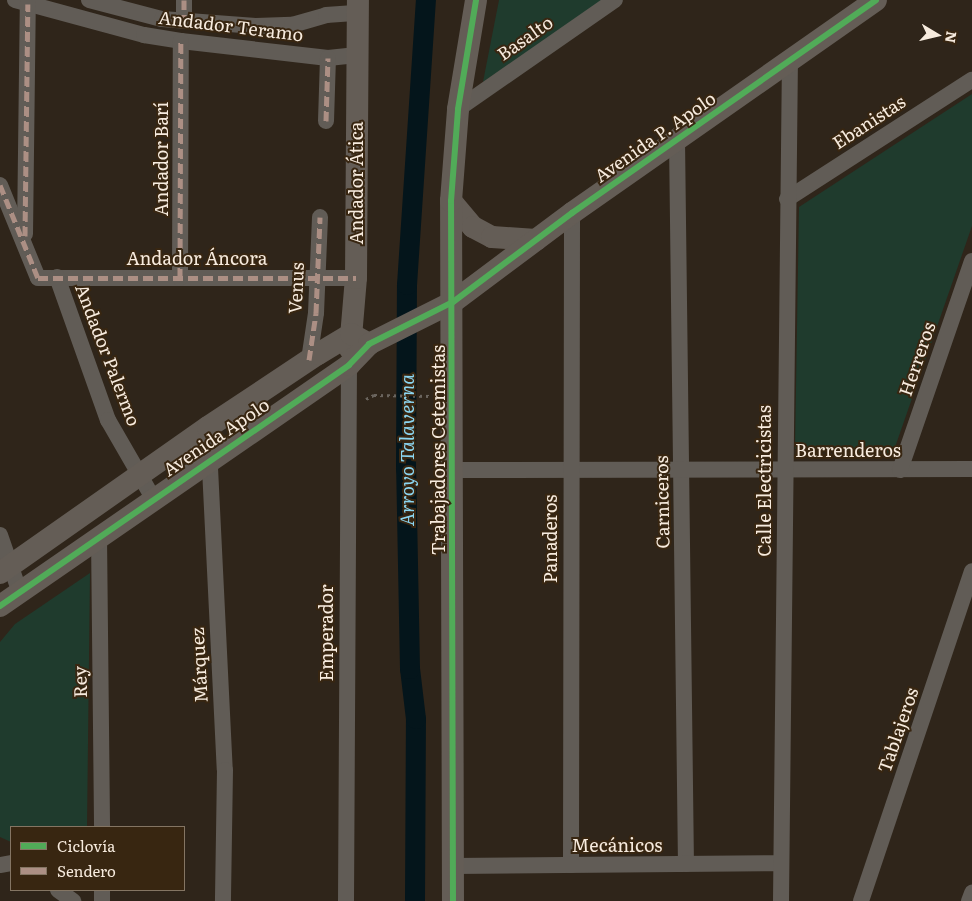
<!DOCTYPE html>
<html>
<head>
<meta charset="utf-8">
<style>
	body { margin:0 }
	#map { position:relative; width:972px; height:901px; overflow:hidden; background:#2f251a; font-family:Literata,serif }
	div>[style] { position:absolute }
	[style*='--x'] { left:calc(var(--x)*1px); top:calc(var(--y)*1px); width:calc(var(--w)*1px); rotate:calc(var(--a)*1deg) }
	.green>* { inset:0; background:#1f3b2d }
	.canal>* { height:20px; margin:-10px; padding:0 10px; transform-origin:10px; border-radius:10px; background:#04151b }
	.path>* { height:3px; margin-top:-1.5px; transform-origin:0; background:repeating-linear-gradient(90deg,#6a645d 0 2.5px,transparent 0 6.5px) }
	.street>* { height:16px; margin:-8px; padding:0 8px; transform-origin:8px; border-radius:8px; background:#615c56 }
	.secondary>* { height:22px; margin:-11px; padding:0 11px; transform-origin:11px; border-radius:11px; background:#645d56 }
	.quiet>* { height:5px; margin-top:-2.5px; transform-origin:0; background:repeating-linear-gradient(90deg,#ac8f84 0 10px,transparent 0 15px) }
	.cycleway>* { height:6px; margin:-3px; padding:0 3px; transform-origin:3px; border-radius:3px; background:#51ab58 }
	span { translate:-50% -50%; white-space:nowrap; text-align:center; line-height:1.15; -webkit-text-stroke:4px #382611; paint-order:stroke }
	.street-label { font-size:18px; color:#f7ebde }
	.water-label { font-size:19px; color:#8bd6f1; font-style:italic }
	.legend { position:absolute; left:10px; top:826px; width:175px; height:65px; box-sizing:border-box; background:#382611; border:1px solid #847563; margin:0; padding:6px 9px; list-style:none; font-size:15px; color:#f7ebde }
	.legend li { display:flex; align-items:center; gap:10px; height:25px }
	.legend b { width:25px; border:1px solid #847563 }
	.north { position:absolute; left:912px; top:10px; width:50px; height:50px; -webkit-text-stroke:4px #382611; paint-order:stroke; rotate:99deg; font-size:14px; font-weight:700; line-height:20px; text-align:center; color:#f7ebde }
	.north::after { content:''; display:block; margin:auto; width:18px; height:22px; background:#f7ebde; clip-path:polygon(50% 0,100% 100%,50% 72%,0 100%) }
</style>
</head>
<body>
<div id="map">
	<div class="green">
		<div style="clip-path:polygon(499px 0,604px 0,483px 82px)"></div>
		<div style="clip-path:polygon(972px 94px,972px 226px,893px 453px,795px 449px,799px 207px)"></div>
		<div style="clip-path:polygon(90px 573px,87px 827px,11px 827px,11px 842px,0 837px,0 642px,15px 624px)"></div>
	</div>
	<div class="canal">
		<div style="--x:415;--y:901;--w:182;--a:-89.7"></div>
		<div style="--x:416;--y:719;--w:50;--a:-96.8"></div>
		<div style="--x:410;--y:669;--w:200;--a:-91.1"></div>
		<div style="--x:406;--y:469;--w:184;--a:-89.7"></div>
		<div style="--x:407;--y:285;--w:286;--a:-86.2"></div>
	</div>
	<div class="path">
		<div style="--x:366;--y:399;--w:9;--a:-27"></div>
		<div style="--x:374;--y:395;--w:57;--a:1"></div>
	</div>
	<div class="street">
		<div style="--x:15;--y:0;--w:134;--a:15.2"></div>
		<div style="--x:144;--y:35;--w:37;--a:9"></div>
		<div style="--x:181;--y:41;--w:148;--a:6.6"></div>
		<div style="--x:328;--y:58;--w:29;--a:-6"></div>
		<div style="--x:89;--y:0;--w:75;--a:14.6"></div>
		<div style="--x:162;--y:19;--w:94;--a:4.3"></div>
		<div style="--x:256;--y:26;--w:36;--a:-2"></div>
		<div style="--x:292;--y:25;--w:35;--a:-16"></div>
		<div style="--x:326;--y:15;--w:32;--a:-4"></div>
		<div style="--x:184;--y:0;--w:20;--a:90"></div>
		<div style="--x:458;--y:109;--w:191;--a:-34.8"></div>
		<div style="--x:326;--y:121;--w:63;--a:-88.2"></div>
		<div style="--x:677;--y:140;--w:724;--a:89.29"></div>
		<div style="--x:0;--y:185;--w:100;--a:67.8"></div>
		<div style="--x:38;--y:278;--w:318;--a:0"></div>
		<div style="--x:787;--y:199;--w:220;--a:-32.8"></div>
		<div style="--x:25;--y:234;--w:230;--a:-89.3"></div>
		<div style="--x:57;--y:277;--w:152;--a:70.4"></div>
		<div style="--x:108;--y:420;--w:90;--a:60"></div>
		<div style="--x:180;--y:278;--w:237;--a:-89.8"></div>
		<div style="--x:309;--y:360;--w:48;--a:-81.5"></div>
		<div style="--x:316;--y:313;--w:96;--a:-87.6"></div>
		<div style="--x:208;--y:427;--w:343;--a:87.2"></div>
		<div style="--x:225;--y:770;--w:131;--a:90.9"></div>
		<div style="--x:454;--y:470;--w:518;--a:-0.11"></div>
		<div style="--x:900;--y:470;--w:221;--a:-71"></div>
		<div style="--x:0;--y:535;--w:61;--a:71"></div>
		<div style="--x:99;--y:536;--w:291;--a:89.4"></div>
		<div style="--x:0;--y:865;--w:11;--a:-10"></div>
		<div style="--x:571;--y:865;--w:652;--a:-89.91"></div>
		<div style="--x:453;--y:866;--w:328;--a:-0.5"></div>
		<div style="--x:58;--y:890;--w:19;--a:36"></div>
		<div style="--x:102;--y:890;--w:11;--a:90"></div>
		<div style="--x:346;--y:901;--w:536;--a:-89.68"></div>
		<div style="--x:781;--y:901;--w:839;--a:-89.39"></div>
		<div style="--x:861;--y:901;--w:348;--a:-71.4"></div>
		<div style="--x:969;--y:901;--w:9;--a:-69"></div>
	</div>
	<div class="secondary">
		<div style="--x:451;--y:201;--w:34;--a:50"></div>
		<div style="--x:473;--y:227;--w:21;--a:28"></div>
		<div style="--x:492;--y:237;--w:44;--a:3.9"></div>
		<div style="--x:350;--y:349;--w:71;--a:-85.2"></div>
		<div style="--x:356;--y:278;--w:278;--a:-89.6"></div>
		<div style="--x:0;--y:573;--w:254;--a:-35.1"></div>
		<div style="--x:208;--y:427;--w:132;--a:-33.6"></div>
		<div style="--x:318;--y:354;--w:39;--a:-31"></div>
		<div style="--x:351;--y:334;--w:21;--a:29"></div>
		<div style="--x:0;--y:606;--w:424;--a:-34.6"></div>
		<div style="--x:349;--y:365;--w:29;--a:-46"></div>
		<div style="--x:369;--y:344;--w:94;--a:-26.6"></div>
		<div style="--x:453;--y:302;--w:149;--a:-36.8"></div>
		<div style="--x:572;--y:213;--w:371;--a:-35"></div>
		<div style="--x:453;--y:901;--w:700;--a:-90.16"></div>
		<div style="--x:451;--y:201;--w:92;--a:-85.6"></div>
		<div style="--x:458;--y:109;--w:110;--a:-80.6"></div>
	</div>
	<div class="quiet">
		<div style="--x:184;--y:0;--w:20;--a:90"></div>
		<div style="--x:326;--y:121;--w:63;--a:-88.2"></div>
		<div style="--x:0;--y:185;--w:100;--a:67.8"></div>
		<div style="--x:38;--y:278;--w:318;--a:0"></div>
		<div style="--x:25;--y:236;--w:232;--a:-89.3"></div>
		<div style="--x:180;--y:278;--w:237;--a:-89.8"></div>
		<div style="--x:309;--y:360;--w:48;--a:-81.5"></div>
		<div style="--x:316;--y:313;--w:96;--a:-87.6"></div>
	</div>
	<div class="cycleway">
		<div style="--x:0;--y:606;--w:424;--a:-34.6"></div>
		<div style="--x:349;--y:365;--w:29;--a:-46"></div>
		<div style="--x:369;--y:344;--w:94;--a:-26.6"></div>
		<div style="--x:453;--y:302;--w:149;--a:-36.8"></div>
		<div style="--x:572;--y:213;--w:371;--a:-35"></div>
		<div style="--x:453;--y:901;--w:700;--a:-90.16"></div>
		<div style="--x:451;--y:201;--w:92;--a:-85.6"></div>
		<div style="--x:458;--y:109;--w:110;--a:-80.6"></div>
	</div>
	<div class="street-label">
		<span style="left:231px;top:26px;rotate:7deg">Andador Teramo</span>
		<span style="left:525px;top:38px;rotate:-35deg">Basalto</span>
		<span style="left:869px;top:122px;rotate:-33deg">Ebanistas</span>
		<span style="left:655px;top:137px;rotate:-35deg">Avenida P. Apolo</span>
		<span style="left:161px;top:159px;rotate:-90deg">Andador Barí</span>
		<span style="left:356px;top:183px;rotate:-90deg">Andador Ática</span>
		<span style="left:197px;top:258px">Andador Áncora</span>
		<span style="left:296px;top:288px;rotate:-87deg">Venus</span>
		<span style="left:108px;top:355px;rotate:69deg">Andador Palermo</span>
		<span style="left:917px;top:359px;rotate:-71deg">Herreros</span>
		<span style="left:216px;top:437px;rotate:-34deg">Avenida Apolo</span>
		<span style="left:438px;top:450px;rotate:-90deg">Trabajadores Cetemistas</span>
		<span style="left:848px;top:450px">Barrenderos</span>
		<span style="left:764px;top:481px;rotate:-90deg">Calle Electricistas</span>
		<span style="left:662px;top:502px;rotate:-91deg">Carniceros</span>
		<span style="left:550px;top:539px;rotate:-90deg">Panaderos</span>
		<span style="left:326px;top:633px;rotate:-90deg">Emperador</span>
		<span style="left:199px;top:665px;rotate:-93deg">Márquez</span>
		<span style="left:80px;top:682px;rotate:-91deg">Rey</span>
		<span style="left:898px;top:730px;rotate:-71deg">Tablajeros</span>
		<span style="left:617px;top:845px">Mecánicos</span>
	</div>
	<div class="water-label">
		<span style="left:407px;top:450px;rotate:-90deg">Arroyo Talaverna</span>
	</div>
	<ul class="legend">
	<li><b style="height:6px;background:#51ab58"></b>Ciclovía</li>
	<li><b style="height:6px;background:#ac8f84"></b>Sendero</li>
	</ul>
	<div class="north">N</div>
</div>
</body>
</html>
